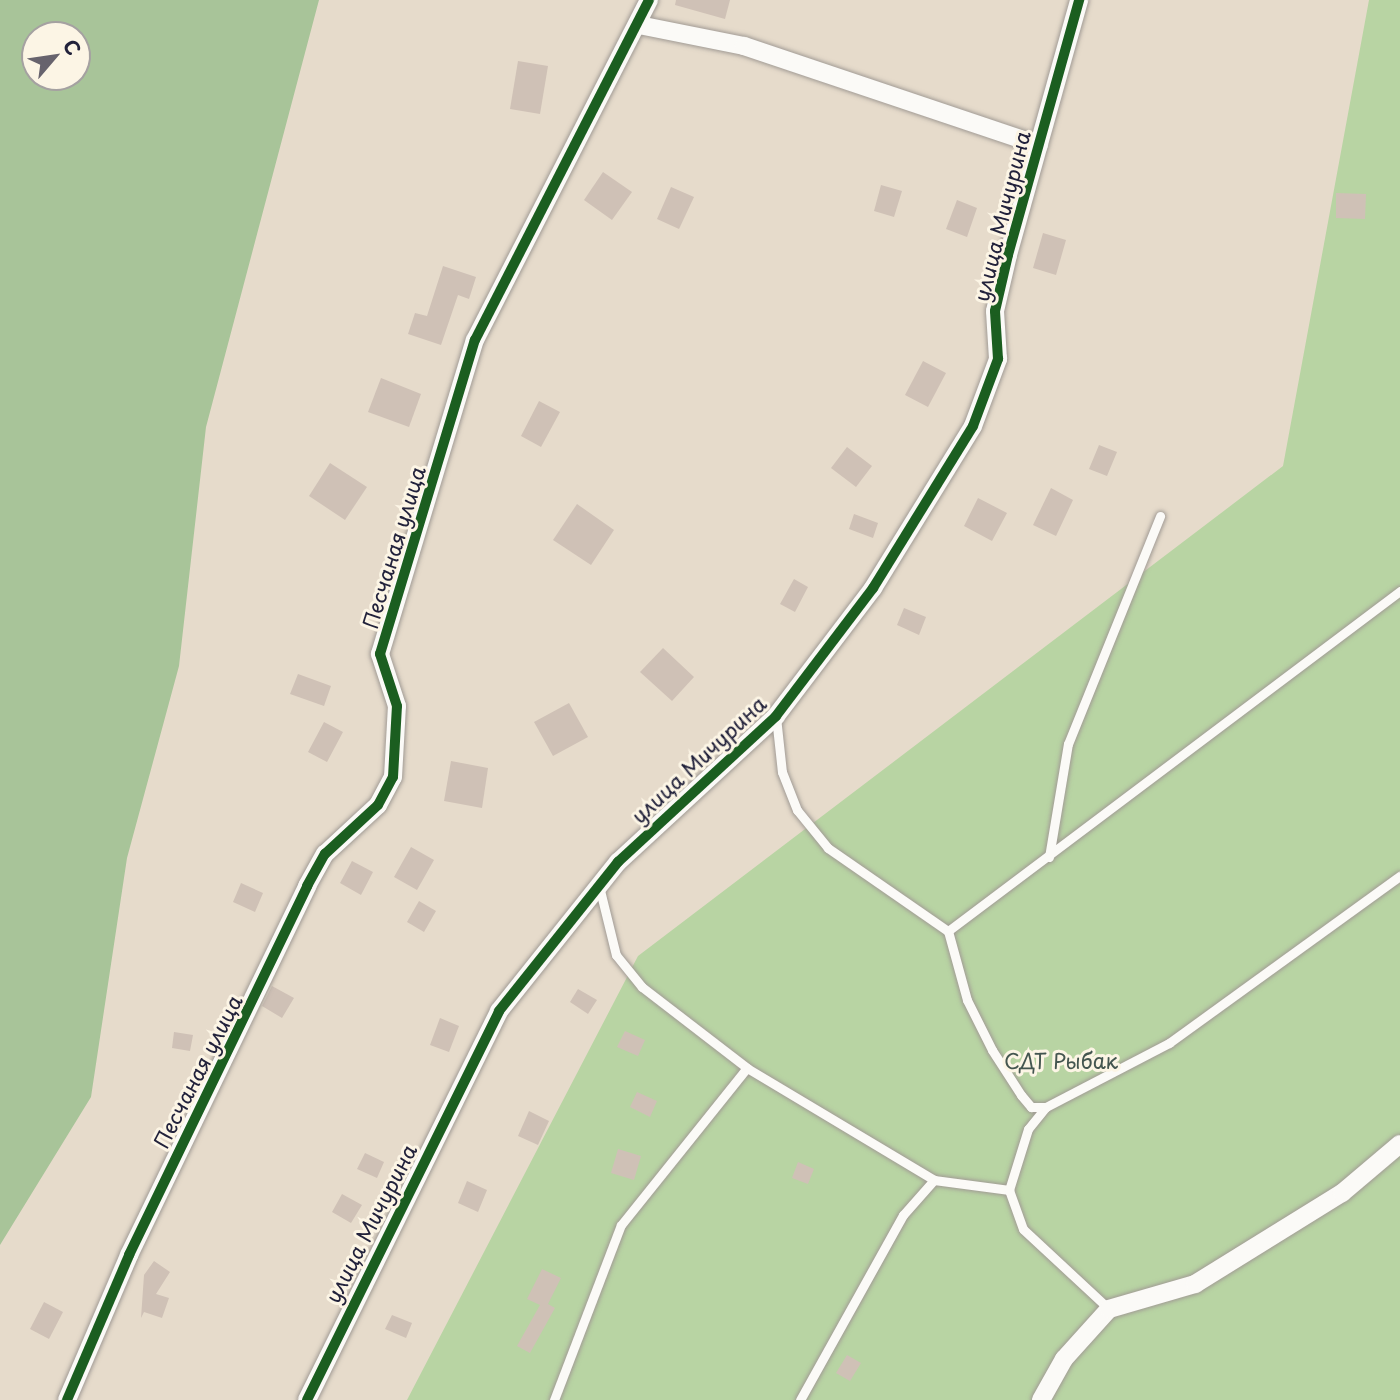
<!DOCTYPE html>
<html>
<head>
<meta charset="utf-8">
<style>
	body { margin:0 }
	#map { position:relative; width:1400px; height:1400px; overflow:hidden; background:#e6dbcb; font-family:"Playpen Sans",sans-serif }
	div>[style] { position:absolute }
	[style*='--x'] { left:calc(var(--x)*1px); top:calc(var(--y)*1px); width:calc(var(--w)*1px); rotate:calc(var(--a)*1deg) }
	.green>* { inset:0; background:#b8d4a3 }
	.forest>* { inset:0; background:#a8c499 }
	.building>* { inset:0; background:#cfc1b6 }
	.roads { filter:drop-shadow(0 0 2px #a19b95) drop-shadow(0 0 2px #a19b95) }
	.service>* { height:9px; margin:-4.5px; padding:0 4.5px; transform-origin:4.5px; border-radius:4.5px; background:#fbfaf7 }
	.minor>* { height:18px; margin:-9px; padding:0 9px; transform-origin:9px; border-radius:9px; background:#fbfaf7 }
	.cycleway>* { height:10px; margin:-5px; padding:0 5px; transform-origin:5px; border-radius:5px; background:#1b5e20 }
	span { translate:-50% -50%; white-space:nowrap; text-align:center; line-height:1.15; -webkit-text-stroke:6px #fcf5e5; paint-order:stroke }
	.street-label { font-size:21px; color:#22223b }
	.park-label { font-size:21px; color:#445650 }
	.north { position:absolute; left:21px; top:21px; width:70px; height:70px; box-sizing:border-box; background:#fcf5e5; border:2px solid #a5a1a1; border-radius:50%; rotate:61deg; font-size:19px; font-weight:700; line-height:28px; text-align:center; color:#22223b }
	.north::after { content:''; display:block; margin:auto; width:24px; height:32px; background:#67636d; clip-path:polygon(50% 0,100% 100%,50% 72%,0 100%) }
</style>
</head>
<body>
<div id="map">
	<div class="green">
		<div style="clip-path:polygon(1369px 0,1400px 0,1400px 1400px,407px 1400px,638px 956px,1283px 466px)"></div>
	</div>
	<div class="forest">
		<div style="clip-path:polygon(evenodd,0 0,319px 0,206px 427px,179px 666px,127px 858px,91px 1097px,0 1245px,0 0,35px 35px,77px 35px,77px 77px,35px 77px,35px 35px)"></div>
	</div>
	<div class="building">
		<div style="clip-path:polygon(676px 0,730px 0,725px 19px,675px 5px)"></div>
		<div style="clip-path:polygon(518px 61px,548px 66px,540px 114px,510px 109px)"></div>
		<div style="clip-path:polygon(603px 172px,632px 192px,612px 220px,584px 200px)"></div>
		<div style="clip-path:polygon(881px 185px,902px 191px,894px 217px,874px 211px)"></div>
		<div style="clip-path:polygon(671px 187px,694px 197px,679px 229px,657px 219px)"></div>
		<div style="clip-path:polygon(1336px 193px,1366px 194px,1365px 219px,1336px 218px)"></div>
		<div style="clip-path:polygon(957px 200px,977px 208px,967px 237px,946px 229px)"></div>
		<div style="clip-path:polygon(1043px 233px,1066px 240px,1056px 275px,1033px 268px)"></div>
		<div style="clip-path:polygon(443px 266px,476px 277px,469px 299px,458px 295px,441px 345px,408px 334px,415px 313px,427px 316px)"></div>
		<div style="clip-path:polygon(923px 361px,946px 373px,928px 407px,905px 395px)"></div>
		<div style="clip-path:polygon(381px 378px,421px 394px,409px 427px,368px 412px)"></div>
		<div style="clip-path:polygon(539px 401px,560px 412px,541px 447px,521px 436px)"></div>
		<div style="clip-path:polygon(1099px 445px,1117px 452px,1107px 476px,1089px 469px)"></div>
		<div style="clip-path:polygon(847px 447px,872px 466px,856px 487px,831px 468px)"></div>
		<div style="clip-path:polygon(330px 463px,367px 487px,345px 520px,309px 496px)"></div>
		<div style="clip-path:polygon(1051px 488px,1073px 500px,1056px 536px,1033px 525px)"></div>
		<div style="clip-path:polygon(978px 498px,1007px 513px,992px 541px,964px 526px)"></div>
		<div style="clip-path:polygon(577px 504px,614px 530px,591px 565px,553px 540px)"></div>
		<div style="clip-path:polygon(854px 514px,878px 523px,873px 538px,849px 529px)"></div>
		<div style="clip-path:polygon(794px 579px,808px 587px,795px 612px,780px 604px)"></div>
		<div style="clip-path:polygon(904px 608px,926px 617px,919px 635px,897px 625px)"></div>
		<div style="clip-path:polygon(663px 648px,694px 677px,672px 701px,640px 672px)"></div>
		<div style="clip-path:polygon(298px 674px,331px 686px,324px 706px,290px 694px)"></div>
		<div style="clip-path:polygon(569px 703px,588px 737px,553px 756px,534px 722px)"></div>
		<div style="clip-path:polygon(324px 722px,343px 732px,327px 762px,308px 752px)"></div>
		<div style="clip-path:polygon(451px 761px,488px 768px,482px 808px,444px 801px)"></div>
		<div style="clip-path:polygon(411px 847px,434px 860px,417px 890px,394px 877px)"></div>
		<div style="clip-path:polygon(352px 861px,373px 872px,361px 895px,340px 883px)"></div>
		<div style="clip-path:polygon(241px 883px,263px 893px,255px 912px,233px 902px)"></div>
		<div style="clip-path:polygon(419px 901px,436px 911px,424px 932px,407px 922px)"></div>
		<div style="clip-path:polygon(272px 986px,294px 998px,282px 1018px,262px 1006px)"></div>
		<div style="clip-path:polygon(578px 989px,597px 1000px,588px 1014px,570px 1002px)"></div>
		<div style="clip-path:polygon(440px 1018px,459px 1026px,449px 1052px,430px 1045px)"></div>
		<div style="clip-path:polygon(625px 1031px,645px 1040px,638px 1056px,617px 1047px)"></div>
		<div style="clip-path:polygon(174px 1032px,193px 1035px,190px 1051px,172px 1048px)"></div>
		<div style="clip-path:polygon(637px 1092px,657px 1101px,650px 1117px,630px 1107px)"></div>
		<div style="clip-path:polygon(529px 1111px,549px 1121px,538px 1145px,518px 1136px)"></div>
		<div style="clip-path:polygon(618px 1149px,641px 1156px,634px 1180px,611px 1173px)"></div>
		<div style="clip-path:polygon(365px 1153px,384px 1162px,377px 1178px,357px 1169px)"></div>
		<div style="clip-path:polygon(798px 1162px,814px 1169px,808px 1184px,792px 1178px)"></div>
		<div style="clip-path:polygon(467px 1181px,487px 1190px,478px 1212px,458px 1203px)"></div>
		<div style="clip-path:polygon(342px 1194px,362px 1205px,351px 1223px,332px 1212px)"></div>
		<div style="clip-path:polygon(154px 1261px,170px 1272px,156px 1294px,169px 1298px,162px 1318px,144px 1312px,141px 1318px,144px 1275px)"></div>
		<div style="clip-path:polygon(542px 1269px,561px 1278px,548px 1304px,555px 1308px,530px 1353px,517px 1346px,540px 1305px,527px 1299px)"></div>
		<div style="clip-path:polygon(44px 1302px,63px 1312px,49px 1339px,30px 1329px)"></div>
		<div style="clip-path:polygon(392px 1315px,412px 1323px,406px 1338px,385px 1329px)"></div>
		<div style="clip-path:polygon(847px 1355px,861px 1363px,850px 1381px,836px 1373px)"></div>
	</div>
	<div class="roads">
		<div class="service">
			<div style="--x:776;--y:717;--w:55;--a:83.8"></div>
			<div style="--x:782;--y:772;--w:41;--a:68.5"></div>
			<div style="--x:797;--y:810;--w:49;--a:50.8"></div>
			<div style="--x:828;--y:848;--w:146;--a:34.7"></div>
			<div style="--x:948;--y:931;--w:566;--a:-36.95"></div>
			<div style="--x:1049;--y:857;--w:115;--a:-80.5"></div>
			<div style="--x:1068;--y:744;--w:246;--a:-68"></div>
			<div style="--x:599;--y:886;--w:71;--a:76.2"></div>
			<div style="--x:616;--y:955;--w:41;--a:50.9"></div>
			<div style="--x:642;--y:987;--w:133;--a:37.6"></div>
			<div style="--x:747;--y:1068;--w:218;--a:30.9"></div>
			<div style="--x:934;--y:1180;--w:76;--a:7.6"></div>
			<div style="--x:948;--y:931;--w:72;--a:74.6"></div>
			<div style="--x:967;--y:1000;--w:56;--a:63.4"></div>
			<div style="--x:992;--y:1050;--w:54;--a:57.2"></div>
			<div style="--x:1021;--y:1095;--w:16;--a:50"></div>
			<div style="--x:1031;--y:1107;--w:15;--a:0"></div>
			<div style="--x:1109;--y:1309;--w:117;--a:-137.1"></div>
			<div style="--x:1023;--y:1229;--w:41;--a:-109.7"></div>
			<div style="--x:1009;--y:1190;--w:64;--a:-72.7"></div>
			<div style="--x:1028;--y:1129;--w:28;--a:-51"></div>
			<div style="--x:1046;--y:1107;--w:139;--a:-27.5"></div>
			<div style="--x:1169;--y:1043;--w:285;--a:-35.9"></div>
			<div style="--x:554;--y:1400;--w:187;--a:-69.1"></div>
			<div style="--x:621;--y:1225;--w:201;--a:-51.3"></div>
			<div style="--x:800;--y:1400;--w:212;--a:-60.9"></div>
			<div style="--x:903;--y:1215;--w:47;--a:-48.5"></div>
		</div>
		<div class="minor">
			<div style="--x:639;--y:25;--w:107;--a:11.3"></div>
			<div style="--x:744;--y:46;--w:311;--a:18.6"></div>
			<div style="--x:67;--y:1400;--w:158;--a:-66.8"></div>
			<div style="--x:129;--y:1255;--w:410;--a:-64.2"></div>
			<div style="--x:307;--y:886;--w:37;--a:-61"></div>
			<div style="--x:325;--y:854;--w:72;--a:-42.8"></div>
			<div style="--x:378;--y:805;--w:32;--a:-62"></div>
			<div style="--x:393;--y:777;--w:71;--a:-86.8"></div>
			<div style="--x:397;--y:706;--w:55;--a:-108.1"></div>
			<div style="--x:380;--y:654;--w:328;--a:-73.2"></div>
			<div style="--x:475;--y:340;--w:382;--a:-62.9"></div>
			<div style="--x:307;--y:1400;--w:434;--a:-63.7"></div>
			<div style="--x:499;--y:1011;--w:191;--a:-51.4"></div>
			<div style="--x:618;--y:862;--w:215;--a:-42.7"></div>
			<div style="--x:776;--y:716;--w:161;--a:-52.8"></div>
			<div style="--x:873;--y:588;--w:190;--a:-58.3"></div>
			<div style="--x:973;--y:426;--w:72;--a:-69.5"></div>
			<div style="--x:998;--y:359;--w:48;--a:-93.6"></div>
			<div style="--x:995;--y:311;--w:57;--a:-76.9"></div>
			<div style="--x:1008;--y:255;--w:265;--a:-74.4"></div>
			<div style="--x:1041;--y:1400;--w:47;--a:-60.7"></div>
			<div style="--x:1064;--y:1359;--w:67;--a:-48"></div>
			<div style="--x:1109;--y:1309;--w:90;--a:-16.2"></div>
			<div style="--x:1195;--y:1284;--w:173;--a:-31.8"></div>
			<div style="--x:1342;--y:1193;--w:76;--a:-40.2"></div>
		</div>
	</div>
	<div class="cycleway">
		<div style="--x:67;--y:1400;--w:158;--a:-66.8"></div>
		<div style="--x:129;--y:1255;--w:410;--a:-64.2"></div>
		<div style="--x:307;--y:886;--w:37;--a:-61"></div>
		<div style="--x:325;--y:854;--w:72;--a:-42.8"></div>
		<div style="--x:378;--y:805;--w:32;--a:-62"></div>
		<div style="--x:393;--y:777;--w:71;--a:-86.8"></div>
		<div style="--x:397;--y:706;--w:55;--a:-108.1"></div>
		<div style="--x:380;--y:654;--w:328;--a:-73.2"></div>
		<div style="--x:475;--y:340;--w:382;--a:-62.9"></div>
		<div style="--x:307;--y:1400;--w:434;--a:-63.7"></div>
		<div style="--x:499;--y:1011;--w:191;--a:-51.4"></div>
		<div style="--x:618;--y:862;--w:215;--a:-42.7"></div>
		<div style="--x:776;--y:716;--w:161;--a:-52.8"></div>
		<div style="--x:873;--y:588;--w:190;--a:-58.3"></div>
		<div style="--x:973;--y:426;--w:72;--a:-69.5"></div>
		<div style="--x:998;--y:359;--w:48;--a:-93.6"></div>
		<div style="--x:995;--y:311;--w:57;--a:-76.9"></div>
		<div style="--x:1008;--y:255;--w:265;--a:-74.4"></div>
	</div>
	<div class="street-label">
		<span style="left:1001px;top:216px;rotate:-76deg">улица Мичурина</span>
		<span style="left:393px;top:547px;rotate:-73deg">Песчаная улица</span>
		<span style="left:698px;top:759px;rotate:-43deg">улица Мичурина</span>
		<span style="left:197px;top:1071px;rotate:-63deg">Песчаная улица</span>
		<span style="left:370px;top:1223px;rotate:-63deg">улица Мичурина</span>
	</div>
	<div class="park-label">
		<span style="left:1061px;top:1060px">СДТ Рыбак</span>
	</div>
	<div class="north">С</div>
</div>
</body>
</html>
